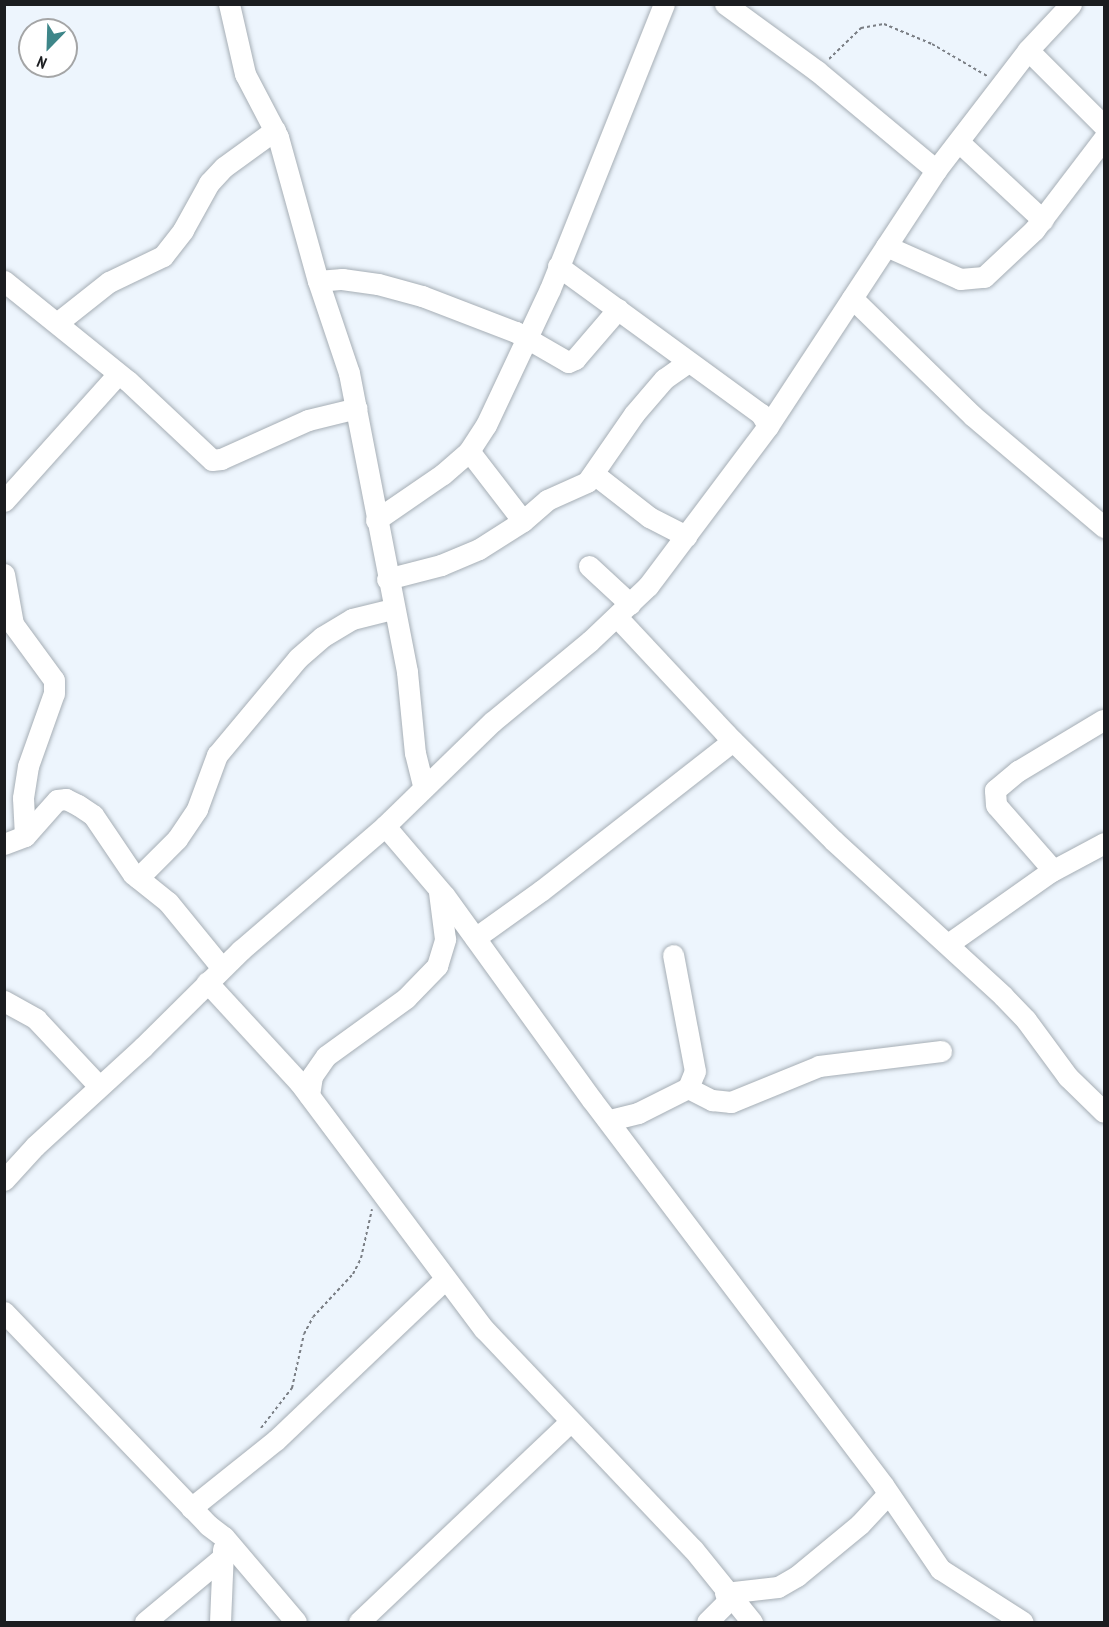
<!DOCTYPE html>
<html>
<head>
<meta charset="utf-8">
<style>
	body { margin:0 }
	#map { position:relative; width:1109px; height:1627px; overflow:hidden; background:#edf5fd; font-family:"PT Sans Narrow",sans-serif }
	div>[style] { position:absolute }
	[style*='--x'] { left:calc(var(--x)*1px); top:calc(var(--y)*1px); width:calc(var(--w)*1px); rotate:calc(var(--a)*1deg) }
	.path>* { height:2px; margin-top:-1px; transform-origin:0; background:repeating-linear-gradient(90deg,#7a7e84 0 3px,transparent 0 6px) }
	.roads { filter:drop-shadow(0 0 2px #a6aeb5) drop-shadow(0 0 2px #a6aeb5) }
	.minor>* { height:21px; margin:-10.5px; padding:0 10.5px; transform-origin:10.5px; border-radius:10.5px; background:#fff }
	span { translate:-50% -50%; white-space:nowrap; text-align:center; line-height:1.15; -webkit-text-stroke:4.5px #fff; paint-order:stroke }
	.frame { position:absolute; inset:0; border:6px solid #1b1d20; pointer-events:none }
	.north { position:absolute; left:18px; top:18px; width:60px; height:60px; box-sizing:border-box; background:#fff; border:2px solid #a4a5a6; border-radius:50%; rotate:203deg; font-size:16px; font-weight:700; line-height:24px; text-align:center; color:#1b1d20 }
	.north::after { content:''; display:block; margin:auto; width:21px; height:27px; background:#3e8689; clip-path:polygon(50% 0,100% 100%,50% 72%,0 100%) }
</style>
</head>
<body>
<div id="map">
	<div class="path">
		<div style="--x:829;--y:59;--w:45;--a:-44.1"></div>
		<div style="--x:861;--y:28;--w:23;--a:-10"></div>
		<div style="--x:884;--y:24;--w:52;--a:22.6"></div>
		<div style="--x:932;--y:44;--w:64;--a:30.2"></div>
		<div style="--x:261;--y:1428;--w:51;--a:-52.2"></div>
		<div style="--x:292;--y:1388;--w:55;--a:-77.5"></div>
		<div style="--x:304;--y:1334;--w:19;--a:-62"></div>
		<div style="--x:313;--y:1317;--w:59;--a:-47.1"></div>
		<div style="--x:353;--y:1274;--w:18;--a:-63"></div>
		<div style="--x:361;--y:1258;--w:50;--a:-77.3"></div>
	</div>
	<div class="roads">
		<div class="minor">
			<div style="--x:229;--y:4;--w:72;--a:77.1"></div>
			<div style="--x:245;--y:74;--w:71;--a:62.4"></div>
			<div style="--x:278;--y:137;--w:149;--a:74.5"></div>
			<div style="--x:318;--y:281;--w:97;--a:71.4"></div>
			<div style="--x:349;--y:373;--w:305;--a:79"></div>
			<div style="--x:407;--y:672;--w:81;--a:84.4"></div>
			<div style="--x:415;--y:753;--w:36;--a:76"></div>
			<div style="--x:725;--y:4;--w:114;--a:36.1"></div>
			<div style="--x:817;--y:71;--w:155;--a:39.8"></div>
			<div style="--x:1028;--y:50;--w:107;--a:45"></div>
			<div style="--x:960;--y:143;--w:113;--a:42.9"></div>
			<div style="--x:886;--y:246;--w:81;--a:24"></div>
			<div style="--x:960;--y:279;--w:24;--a:-5"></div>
			<div style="--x:984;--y:277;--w:69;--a:-43.2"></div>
			<div style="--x:1034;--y:230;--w:116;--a:-52.7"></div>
			<div style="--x:558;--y:266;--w:251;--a:36.1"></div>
			<div style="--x:761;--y:414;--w:14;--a:60"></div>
			<div style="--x:4;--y:281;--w:159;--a:38.9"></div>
			<div style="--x:128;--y:381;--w:115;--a:43.2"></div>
			<div style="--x:212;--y:460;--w:9;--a:-6"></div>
			<div style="--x:221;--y:459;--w:95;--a:-24.1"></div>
			<div style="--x:308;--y:420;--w:50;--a:-13.8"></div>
			<div style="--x:318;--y:281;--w:24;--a:-5"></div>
			<div style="--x:342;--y:279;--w:36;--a:8"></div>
			<div style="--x:378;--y:284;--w:46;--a:15.3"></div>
			<div style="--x:422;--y:296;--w:101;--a:21"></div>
			<div style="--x:516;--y:332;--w:60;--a:30"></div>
			<div style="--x:568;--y:362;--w:8;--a:-23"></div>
			<div style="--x:575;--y:359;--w:66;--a:-49.3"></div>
			<div style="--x:852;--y:298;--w:169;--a:44.3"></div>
			<div style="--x:973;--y:416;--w:172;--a:40.3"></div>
			<div style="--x:57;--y:323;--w:66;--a:-38.3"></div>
			<div style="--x:109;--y:282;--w:60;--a:-25.7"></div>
			<div style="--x:163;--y:256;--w:33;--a:-52"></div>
			<div style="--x:183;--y:230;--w:54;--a:-61"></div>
			<div style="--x:209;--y:183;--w:22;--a:-47"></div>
			<div style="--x:224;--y:167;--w:63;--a:-36"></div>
			<div style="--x:469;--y:451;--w:88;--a:52.4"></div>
			<div style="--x:594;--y:474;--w:70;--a:38"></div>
			<div style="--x:649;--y:517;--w:42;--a:27.2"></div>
			<div style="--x:4;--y:501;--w:171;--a:-48.1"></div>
			<div style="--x:376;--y:520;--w:81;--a:-34.5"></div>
			<div style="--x:443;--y:474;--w:35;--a:-41"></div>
			<div style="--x:469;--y:451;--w:31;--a:-57"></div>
			<div style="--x:486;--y:425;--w:150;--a:-64.8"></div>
			<div style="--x:550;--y:289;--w:307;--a:-68.2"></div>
			<div style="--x:589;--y:566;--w:56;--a:42.8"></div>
			<div style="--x:4;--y:574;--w:51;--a:79.8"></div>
			<div style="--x:13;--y:624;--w:69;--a:53.8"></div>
			<div style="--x:54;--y:680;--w:13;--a:90"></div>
			<div style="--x:54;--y:693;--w:77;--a:109.6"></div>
			<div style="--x:28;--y:766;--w:32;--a:99"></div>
			<div style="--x:23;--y:798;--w:38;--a:87"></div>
			<div style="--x:387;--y:579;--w:56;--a:-14.5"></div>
			<div style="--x:441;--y:565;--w:41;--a:-22.8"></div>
			<div style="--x:479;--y:549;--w:52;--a:-32.5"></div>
			<div style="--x:523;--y:521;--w:32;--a:-41"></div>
			<div style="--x:547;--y:500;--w:44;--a:-24.2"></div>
			<div style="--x:587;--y:482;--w:83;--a:-55.3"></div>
			<div style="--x:634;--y:414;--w:46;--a:-49.4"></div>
			<div style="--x:664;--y:379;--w:28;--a:-35"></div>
			<div style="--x:617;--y:617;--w:160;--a:47"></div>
			<div style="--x:726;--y:734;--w:151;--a:44.7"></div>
			<div style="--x:833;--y:840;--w:231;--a:42.5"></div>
			<div style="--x:1003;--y:996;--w:33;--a:46"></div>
			<div style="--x:1026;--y:1020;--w:71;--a:53.6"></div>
			<div style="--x:1068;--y:1077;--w:50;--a:44.2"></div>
			<div style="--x:385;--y:826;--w:91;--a:49.5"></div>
			<div style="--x:444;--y:895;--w:253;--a:54.2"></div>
			<div style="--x:592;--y:1100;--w:483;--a:52.9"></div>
			<div style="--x:883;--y:1485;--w:102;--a:55.8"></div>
			<div style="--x:940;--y:1569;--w:98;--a:32.6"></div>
			<div style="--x:4;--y:844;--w:22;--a:-21"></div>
			<div style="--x:25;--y:836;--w:48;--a:-48.4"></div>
			<div style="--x:57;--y:800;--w:9;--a:-6"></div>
			<div style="--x:66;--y:799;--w:13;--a:27"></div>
			<div style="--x:78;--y:805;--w:18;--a:34"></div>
			<div style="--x:93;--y:815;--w:71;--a:55.9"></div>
			<div style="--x:133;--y:874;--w:45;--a:38.7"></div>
			<div style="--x:168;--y:902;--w:85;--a:50.7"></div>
			<div style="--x:1053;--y:870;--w:86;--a:-131.2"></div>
			<div style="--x:996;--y:805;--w:15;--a:-94"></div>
			<div style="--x:995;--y:790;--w:30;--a:-40"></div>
			<div style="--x:1018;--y:771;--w:99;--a:-31"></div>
			<div style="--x:138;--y:878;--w:55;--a:-45"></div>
			<div style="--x:177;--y:839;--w:36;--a:-56"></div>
			<div style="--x:197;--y:809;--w:58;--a:-69.7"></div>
			<div style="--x:217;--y:755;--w:126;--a:-50.1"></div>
			<div style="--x:298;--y:658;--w:32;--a:-41"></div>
			<div style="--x:322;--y:637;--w:35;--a:-31"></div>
			<div style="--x:352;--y:619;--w:41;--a:-14"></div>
			<div style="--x:475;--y:938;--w:82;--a:-35.6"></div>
			<div style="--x:542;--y:890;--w:242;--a:-38"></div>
			<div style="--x:948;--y:944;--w:125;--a:-35.2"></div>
			<div style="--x:1050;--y:872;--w:61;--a:-28.2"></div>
			<div style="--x:207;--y:982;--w:136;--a:47.4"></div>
			<div style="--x:299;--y:1082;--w:309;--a:53.2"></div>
			<div style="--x:484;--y:1329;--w:303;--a:46.5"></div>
			<div style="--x:693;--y:1549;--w:94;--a:51.1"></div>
			<div style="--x:4;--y:1001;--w:37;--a:29"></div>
			<div style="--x:36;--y:1019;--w:92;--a:46.8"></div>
			<div style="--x:688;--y:1088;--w:27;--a:27"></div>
			<div style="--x:712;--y:1100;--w:19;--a:6"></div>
			<div style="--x:731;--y:1102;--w:95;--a:-22.2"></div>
			<div style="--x:819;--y:1066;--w:123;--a:-7"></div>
			<div style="--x:309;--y:1095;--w:19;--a:-81"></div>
			<div style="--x:312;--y:1076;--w:24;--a:-55"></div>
			<div style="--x:326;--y:1056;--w:99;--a:-35.9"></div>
			<div style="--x:406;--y:998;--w:45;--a:-45.9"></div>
			<div style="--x:437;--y:966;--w:28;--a:-73"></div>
			<div style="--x:445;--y:939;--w:47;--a:-97.3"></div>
			<div style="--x:610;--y:1120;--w:29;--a:-14"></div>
			<div style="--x:638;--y:1113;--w:56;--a:-26.6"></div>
			<div style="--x:688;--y:1088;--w:18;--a:-68"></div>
			<div style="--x:695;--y:1071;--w:118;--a:-100.7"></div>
			<div style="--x:4;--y:1180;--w:46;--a:-47.6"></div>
			<div style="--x:35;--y:1146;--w:147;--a:-42.5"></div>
			<div style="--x:143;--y:1047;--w:138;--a:-44.7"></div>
			<div style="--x:241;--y:950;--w:190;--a:-40.7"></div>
			<div style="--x:385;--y:826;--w:149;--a:-44.2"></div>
			<div style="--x:492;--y:722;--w:127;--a:-39.6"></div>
			<div style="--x:590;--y:641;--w:80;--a:-43.5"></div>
			<div style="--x:648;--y:586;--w:200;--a:-53.1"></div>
			<div style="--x:768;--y:426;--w:306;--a:-56.7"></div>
			<div style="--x:936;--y:170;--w:151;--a:-52.5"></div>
			<div style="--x:1028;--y:50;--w:63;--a:-46.9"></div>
			<div style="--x:4;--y:1312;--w:295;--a:46.2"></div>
			<div style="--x:208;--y:1525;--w:20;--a:37"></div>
			<div style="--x:224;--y:1537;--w:111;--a:49.7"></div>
			<div style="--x:191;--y:1508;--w:109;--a:-38.7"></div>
			<div style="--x:276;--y:1440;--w:233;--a:-43.6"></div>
			<div style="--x:725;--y:1593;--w:53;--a:-6.5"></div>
			<div style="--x:778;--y:1587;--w:22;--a:-30"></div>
			<div style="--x:797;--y:1576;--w:82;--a:-39.5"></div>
			<div style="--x:860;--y:1524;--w:41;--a:-47"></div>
			<div style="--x:145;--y:1622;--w:102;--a:-39.8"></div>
			<div style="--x:220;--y:1622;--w:73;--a:-87.6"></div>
			<div style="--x:359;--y:1622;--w:289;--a:-43.5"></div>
			<div style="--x:707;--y:1622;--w:33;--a:-45"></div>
		</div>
	</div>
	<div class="frame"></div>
	<div class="north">N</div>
</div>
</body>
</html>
